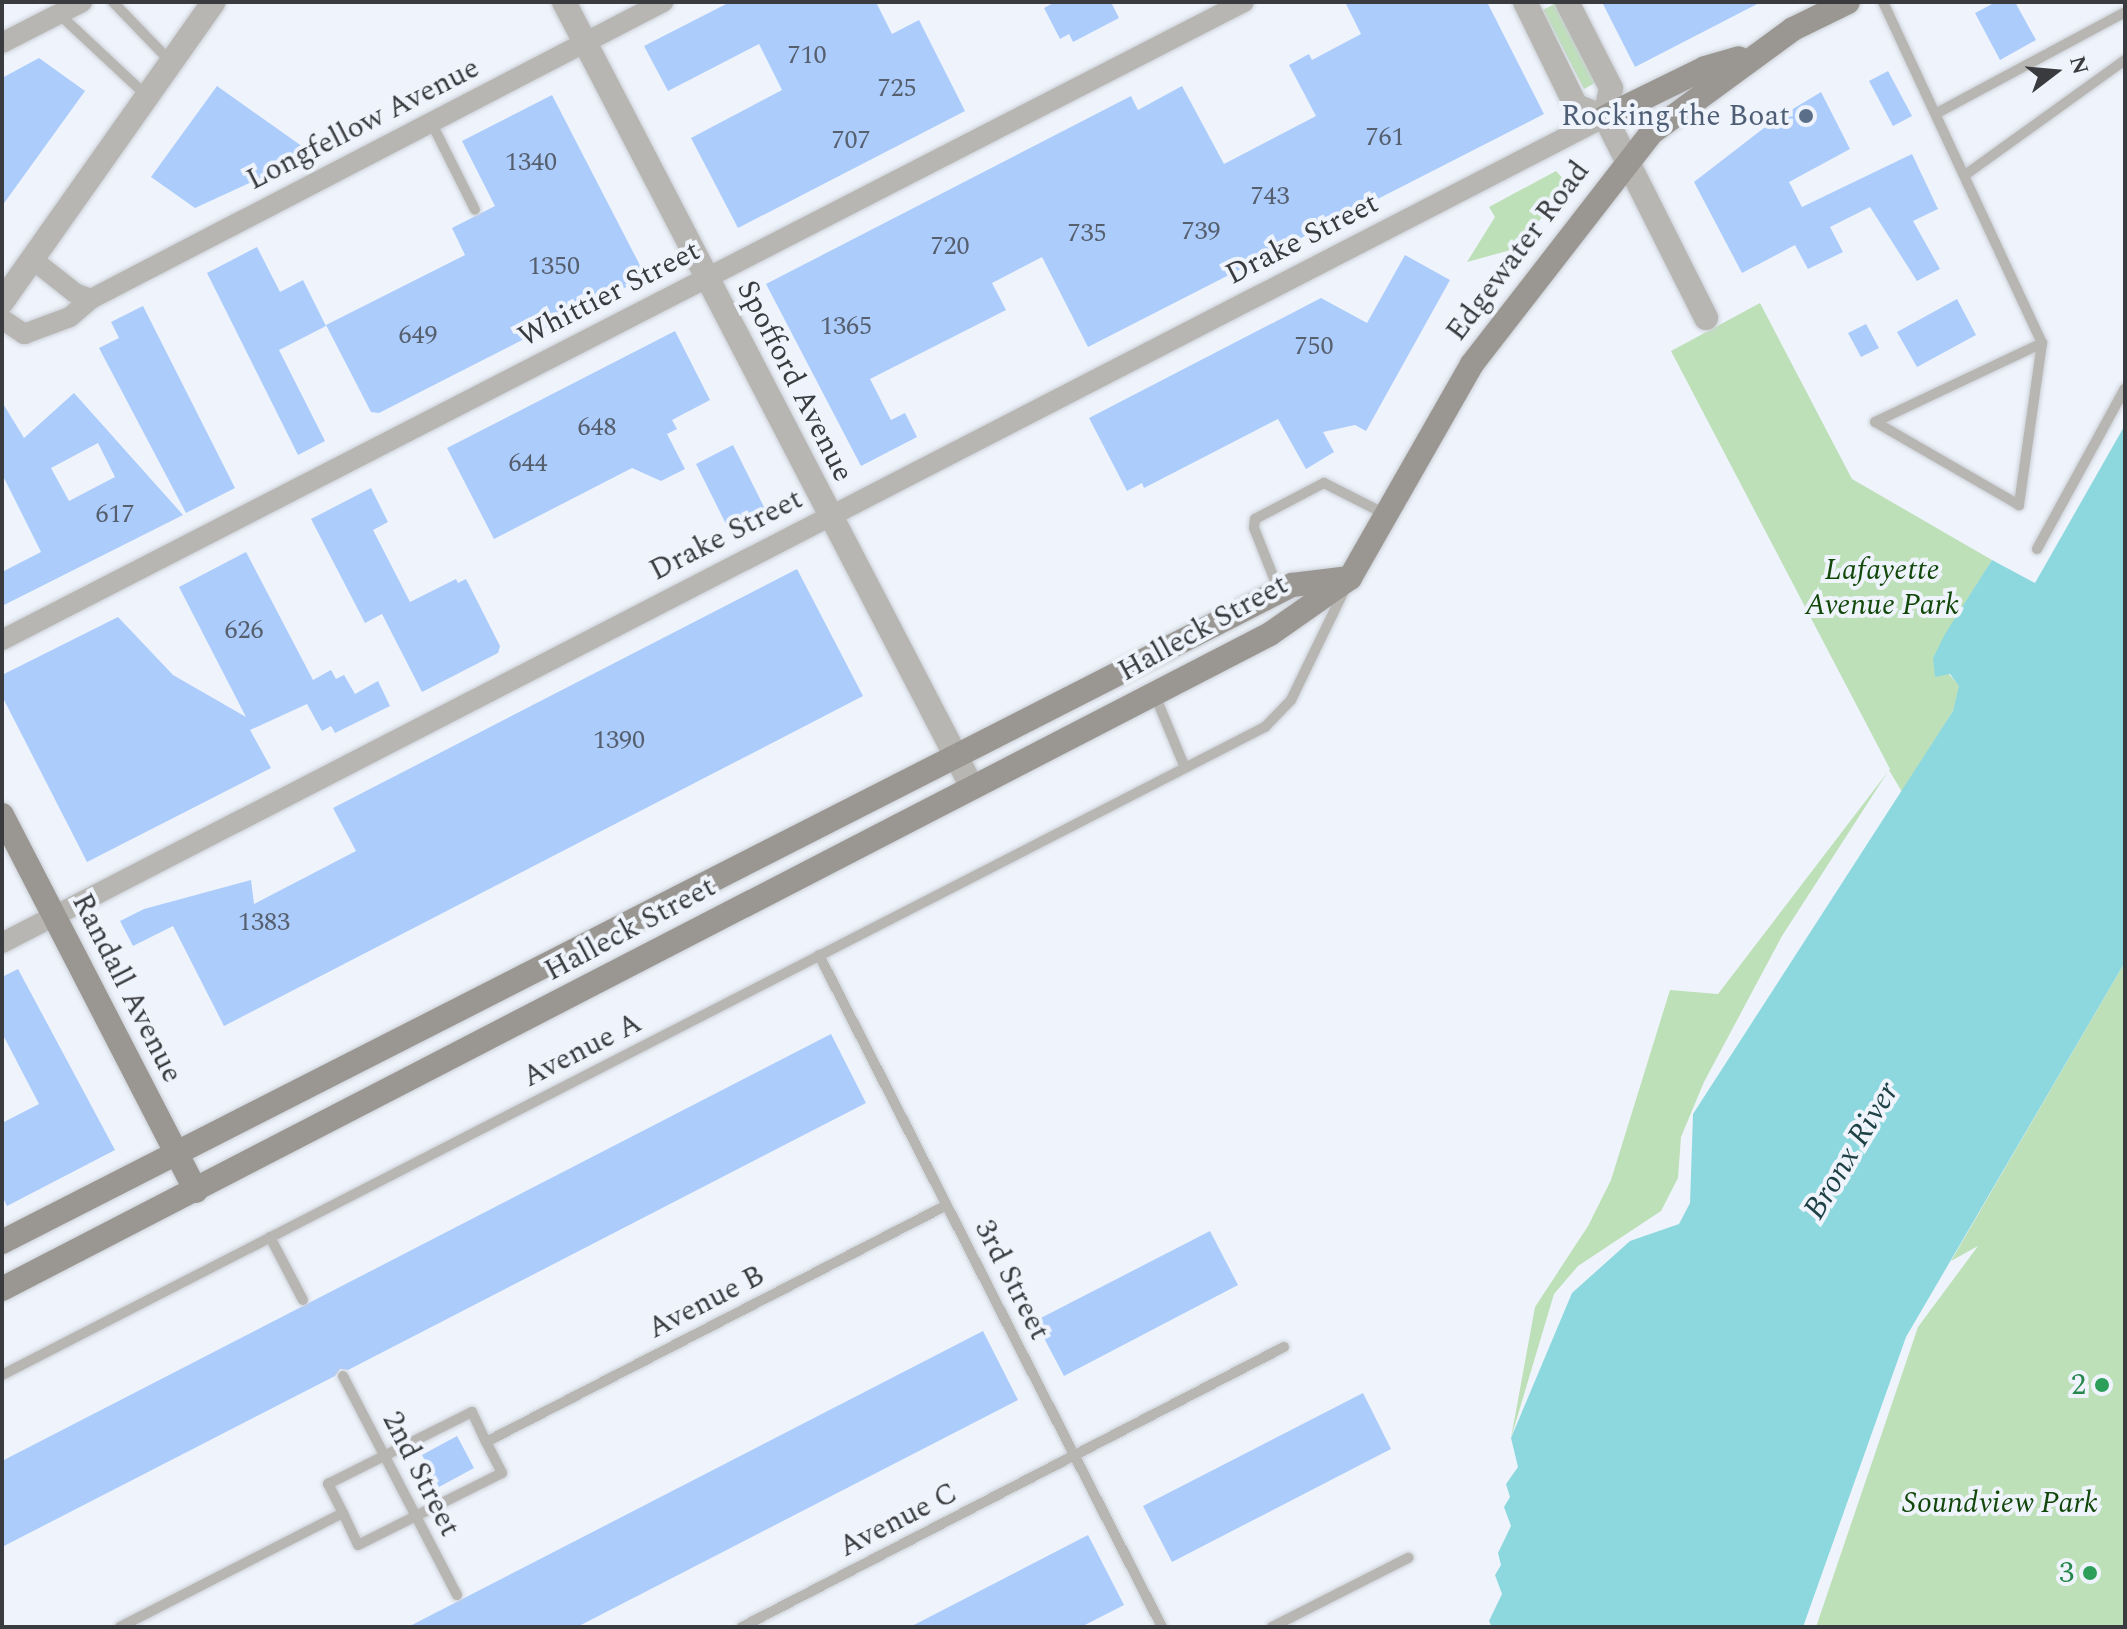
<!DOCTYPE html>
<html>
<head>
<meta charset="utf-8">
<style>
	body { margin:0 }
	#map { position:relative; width:2127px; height:1629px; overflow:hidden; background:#eff4fc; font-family:Spectral,serif }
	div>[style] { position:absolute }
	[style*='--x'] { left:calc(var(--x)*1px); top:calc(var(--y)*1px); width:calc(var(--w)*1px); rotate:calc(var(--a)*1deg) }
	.green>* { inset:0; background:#bee0b9 }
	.water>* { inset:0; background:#8cd8de }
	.building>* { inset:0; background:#acccfc }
	.roads { filter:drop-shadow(0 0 2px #cbcfd6) drop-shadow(0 0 2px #cbcfd6) }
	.service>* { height:10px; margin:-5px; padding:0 5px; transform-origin:5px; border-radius:5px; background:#b7b6b2 }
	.minor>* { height:20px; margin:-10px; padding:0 10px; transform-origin:10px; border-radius:10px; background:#b7b6b2 }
	.tertiary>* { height:24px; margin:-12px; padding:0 12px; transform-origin:12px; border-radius:12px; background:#b7b6b2 }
	.secondary>* { height:24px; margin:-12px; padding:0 12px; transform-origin:12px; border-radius:12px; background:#9a9792 }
	.dots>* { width:22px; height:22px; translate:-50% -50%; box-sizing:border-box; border:4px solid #eff4fc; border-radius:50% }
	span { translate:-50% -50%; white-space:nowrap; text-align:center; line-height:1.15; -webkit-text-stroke:8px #eff4fc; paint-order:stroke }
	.number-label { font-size:26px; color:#565f6e }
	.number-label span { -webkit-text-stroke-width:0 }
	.service-label { font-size:30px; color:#4e5e75 }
	.right { translate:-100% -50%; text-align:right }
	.street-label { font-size:30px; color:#393b3e }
	.park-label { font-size:30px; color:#13480b; font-style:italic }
	.leisure-label { font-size:30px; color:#27864d }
	.water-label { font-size:32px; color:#1d4145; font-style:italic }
	.frame { position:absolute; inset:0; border:4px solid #393b3e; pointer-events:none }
	.north { position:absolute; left:2015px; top:32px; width:80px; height:80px; -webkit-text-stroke:6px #eff4fc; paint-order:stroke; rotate:74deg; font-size:22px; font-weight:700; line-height:32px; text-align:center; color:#393b3e }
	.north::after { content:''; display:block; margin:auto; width:28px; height:36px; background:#393b3e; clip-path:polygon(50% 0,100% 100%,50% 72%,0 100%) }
</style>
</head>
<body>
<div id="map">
	<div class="green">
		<div style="clip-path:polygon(1556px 3px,1597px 82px,1584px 89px,1543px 10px)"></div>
		<div style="clip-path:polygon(1556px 171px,1568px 184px,1518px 248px,1467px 262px,1495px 217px,1489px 207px)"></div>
		<div style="clip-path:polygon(1760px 303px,1852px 479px,1992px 560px,1933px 658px,1960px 686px,1953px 711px,1902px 792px,1889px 770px,1782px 936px,1704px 1082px,1681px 1137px,1678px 1178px,1661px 1211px,1578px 1266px,1554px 1294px,1511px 1438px,1535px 1307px,1588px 1226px,1611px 1180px,1670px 990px,1718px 994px,1890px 769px,1671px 351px)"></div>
		<div style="clip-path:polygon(2125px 962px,2125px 1627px,1816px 1627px,1918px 1327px,1978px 1246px,1951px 1261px)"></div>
	</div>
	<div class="water">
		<div style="clip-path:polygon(2125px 425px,2125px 962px,1906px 1337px,1803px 1627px,1492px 1627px,1489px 1621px,1502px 1594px,1495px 1575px,1501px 1565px,1498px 1553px,1511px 1526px,1504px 1507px,1510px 1497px,1506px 1484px,1518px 1467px,1511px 1438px,1572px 1293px,1630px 1241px,1679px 1224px,1690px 1203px,1693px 1114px,1953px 711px,1959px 686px,1950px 674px,1935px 677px,1933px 658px,1945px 634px,1992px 560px,2035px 583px)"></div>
	</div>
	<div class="building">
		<div style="clip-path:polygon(730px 2px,876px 2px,892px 34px,919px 20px,965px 111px,738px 228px,691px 138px,782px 90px,759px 44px,668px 91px,644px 46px)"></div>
		<div style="clip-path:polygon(1055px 2px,1111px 2px,1119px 18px,1073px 42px,1069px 34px,1060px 39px,1044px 8px)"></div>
		<div style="clip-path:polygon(1345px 2px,1487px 2px,1544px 114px,1088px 347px,1042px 257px,992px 283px,1006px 310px,870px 379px,891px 420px,905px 413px,917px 437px,861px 466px,766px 284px,1131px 96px,1138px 110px,1182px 86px,1224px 164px,1316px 116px,1289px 65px,1309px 54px,1312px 60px,1361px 34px)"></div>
		<div style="clip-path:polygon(1602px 2px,1761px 2px,1635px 67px)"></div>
		<div style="clip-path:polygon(1996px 2px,2015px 2px,2036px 40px,2000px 60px,1975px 13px)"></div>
		<div style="clip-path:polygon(39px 58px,85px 91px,2px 206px,2px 78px)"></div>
		<div style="clip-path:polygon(1888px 71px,1912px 116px,1893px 126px,1869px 81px)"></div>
		<div style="clip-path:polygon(217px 86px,313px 154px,195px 208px,151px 177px)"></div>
		<div style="clip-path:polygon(1821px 92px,1850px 149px,1789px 182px,1802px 207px,1912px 154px,1938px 209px,1913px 221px,1940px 269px,1917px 281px,1870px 207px,1830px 227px,1843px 252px,1808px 269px,1795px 245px,1742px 273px,1694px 182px,1773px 121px)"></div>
		<div style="clip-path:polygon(552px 95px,646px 277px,379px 413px,371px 412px,326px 325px,465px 255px,452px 228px,495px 206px,462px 141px)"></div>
		<div style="clip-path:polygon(257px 247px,280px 292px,303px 280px,326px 326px,279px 350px,325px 441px,298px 455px,207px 273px)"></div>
		<div style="clip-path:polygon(1405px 255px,1450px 280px,1366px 431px,1355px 425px,1323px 432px,1334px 452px,1306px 469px,1278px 419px,1144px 488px,1142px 483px,1127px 491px,1089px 418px,1321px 298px,1367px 323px)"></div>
		<div style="clip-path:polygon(1957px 299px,1976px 335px,1917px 367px,1897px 332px)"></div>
		<div style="clip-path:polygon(143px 306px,235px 488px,186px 513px,99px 348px,119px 338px,111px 322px)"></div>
		<div style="clip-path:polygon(1866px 324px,1879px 348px,1861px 357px,1848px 333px)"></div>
		<div style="clip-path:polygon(675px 331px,710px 400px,672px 420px,677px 429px,667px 434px,685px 469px,661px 481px,632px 468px,494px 539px,447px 448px)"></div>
		<div style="clip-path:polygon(evenodd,74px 393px,183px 515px,2px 606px,2px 572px,41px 552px,2px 474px,2px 402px,24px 438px,74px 393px,98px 443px,115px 477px,69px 501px,51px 468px,98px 443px)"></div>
		<div style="clip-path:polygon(733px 445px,765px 509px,728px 528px,696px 464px)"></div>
		<div style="clip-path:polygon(371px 488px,388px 522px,373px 530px,410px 602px,456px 579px,458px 583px,466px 579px,500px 646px,498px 653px,422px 692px,382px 614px,365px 623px,311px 519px)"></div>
		<div style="clip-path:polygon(246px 552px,313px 680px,331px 670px,336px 679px,344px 675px,355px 694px,378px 681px,390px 706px,335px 733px,331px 726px,322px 731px,307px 704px,250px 730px,271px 768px,87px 862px,2px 696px,2px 675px,118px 617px,173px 675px,246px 717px,179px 587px)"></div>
		<div style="clip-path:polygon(797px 569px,863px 696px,224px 1026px,173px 926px,133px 946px,120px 921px,144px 909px,251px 880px,254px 904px,356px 851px,333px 808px)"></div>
		<div style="clip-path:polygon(18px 969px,115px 1150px,7px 1206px,2px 1196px,2px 1123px,39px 1104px,2px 1033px,2px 977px)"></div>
		<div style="clip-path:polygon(831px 1034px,866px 1103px,348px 1370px,340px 1369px,335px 1376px,2px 1547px,2px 1461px)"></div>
		<div style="clip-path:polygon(1210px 1231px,1238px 1285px,1064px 1376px,1035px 1321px)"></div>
		<div style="clip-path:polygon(983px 1331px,1018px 1400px,577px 1627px,408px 1627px)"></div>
		<div style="clip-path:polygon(1363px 1393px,1391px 1449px,1172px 1562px,1143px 1506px)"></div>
		<div style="clip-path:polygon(457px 1436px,474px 1468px,439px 1487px,422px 1455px)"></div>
		<div style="clip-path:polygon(1088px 1535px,1124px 1605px,1081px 1627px,910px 1627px)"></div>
	</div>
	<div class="roads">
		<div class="service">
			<div style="--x:113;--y:2;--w:83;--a:46"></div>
			<div style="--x:1883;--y:2;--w:376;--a:65"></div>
			<div style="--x:2042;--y:343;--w:164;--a:98.1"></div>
			<div style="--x:2019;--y:505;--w:166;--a:-150"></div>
			<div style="--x:1875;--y:422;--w:185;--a:-25.3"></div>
			<div style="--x:59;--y:14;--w:120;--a:43"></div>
			<div style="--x:1937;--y:113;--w:213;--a:-28.2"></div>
			<div style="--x:431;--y:122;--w:98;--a:63.4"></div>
			<div style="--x:1965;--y:175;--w:197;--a:-35.7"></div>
			<div style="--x:2037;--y:549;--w:183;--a:-61.3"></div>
			<div style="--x:1279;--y:591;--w:68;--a:-111.6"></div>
			<div style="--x:1254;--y:528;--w:9;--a:-84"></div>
			<div style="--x:1255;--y:519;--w:78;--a:-27.6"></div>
			<div style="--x:1324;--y:483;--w:68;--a:26.9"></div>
			<div style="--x:1154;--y:693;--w:81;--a:67.5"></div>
			<div style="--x:819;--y:955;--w:754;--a:62.96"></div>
			<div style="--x:270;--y:1237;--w:71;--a:62.4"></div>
			<div style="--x:2;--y:1375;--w:1420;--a:-27.16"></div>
			<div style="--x:1265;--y:727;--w:37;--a:-46"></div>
			<div style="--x:1291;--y:700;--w:121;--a:-64.1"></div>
			<div style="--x:343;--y:1376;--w:247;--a:62.5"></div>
			<div style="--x:343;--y:1513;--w:35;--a:65"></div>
			<div style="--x:358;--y:1545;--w:161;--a:-26.6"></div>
			<div style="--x:502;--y:1473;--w:35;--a:-117"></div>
			<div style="--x:120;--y:1627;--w:250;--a:-27.1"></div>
			<div style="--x:343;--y:1513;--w:33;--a:-117"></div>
			<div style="--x:328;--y:1484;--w:161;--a:-26.6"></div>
			<div style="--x:472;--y:1412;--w:33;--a:65"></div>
			<div style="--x:486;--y:1442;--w:518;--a:-27.21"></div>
			<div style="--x:742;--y:1627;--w:610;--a:-27.32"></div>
			<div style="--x:1272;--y:1627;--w:153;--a:-26.9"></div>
		</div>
		<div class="minor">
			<div style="--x:2;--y:43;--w:90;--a:-27.1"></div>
			<div style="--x:32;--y:259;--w:55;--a:38.3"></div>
			<div style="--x:75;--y:293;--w:17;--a:21"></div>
			<div style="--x:2;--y:319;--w:27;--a:34"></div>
			<div style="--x:24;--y:334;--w:49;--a:-20.3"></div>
			<div style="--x:70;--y:317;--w:28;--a:-41"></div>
			<div style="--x:91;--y:299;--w:645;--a:-27.44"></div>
			<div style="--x:2;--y:640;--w:1396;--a:-27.19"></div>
			<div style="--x:2;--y:943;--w:1803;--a:-27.26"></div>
		</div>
		<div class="tertiary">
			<div style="--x:564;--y:2;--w:885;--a:62.54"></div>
			<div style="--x:1525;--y:2;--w:116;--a:63.9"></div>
			<div style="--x:1576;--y:106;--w:31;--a:21"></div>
			<div style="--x:1567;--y:2;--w:97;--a:62.9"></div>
			<div style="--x:1611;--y:88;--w:30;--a:102"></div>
			<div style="--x:1605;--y:117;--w:225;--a:63.3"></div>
			<div style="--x:2;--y:302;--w:367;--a:-54.8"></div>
		</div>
		<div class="secondary">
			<div style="--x:1605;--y:117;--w:111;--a:-26.1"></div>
			<div style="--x:1705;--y:68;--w:35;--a:-16"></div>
			<div style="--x:2;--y:815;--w:423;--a:62.7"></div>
			<div style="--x:2;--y:1242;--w:1448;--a:-26.99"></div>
			<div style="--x:1292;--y:585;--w:56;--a:-7.1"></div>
			<div style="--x:2;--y:1289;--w:1427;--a:-27.32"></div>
			<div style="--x:1270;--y:634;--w:98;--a:-35"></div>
			<div style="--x:1350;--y:578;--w:246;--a:-60.3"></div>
			<div style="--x:1472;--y:364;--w:292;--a:-52.2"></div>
			<div style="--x:1651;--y:133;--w:176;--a:-36.2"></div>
			<div style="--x:1793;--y:29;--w:61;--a:-26.1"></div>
		</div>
	</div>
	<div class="dots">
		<div style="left:1806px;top:116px;background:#5c6f8a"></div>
		<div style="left:2102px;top:1385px;background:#2e9e5b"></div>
		<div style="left:2090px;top:1573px;background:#2e9e5b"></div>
	</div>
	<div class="number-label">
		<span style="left:807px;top:56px">710</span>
		<span style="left:897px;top:89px">725</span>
		<span style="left:1385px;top:138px">761</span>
		<span style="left:851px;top:141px">707</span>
		<span style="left:531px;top:163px">1340</span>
		<span style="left:1270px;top:197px">743</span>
		<span style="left:1201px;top:232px">739</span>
		<span style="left:1087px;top:234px">735</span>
		<span style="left:950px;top:247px">720</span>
		<span style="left:554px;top:267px">1350</span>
		<span style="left:846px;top:327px">1365</span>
		<span style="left:418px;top:336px">649</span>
		<span style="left:1314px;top:347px">750</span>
		<span style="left:597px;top:428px">648</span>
		<span style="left:528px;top:464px">644</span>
		<span style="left:115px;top:515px">617</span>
		<span style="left:244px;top:631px">626</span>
		<span style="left:619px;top:741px">1390</span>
		<span style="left:264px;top:923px">1383</span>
	</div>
	<div class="service-label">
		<span class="right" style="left:1790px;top:116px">Rocking the Boat</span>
	</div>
	<div class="street-label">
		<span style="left:363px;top:124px;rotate:-27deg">Longfellow Avenue</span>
		<span style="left:1302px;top:239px;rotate:-27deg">Drake Street</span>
		<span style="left:1518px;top:251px;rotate:-53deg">Edgewater Road</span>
		<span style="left:609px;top:294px;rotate:-27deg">Whittier Street</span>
		<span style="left:795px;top:381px;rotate:63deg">Spofford Avenue</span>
		<span style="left:726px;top:535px;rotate:-27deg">Drake Street</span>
		<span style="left:1203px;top:628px;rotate:-29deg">Halleck Street</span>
		<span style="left:630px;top:929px;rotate:-28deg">Halleck Street</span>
		<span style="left:127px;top:988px;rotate:63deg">Randall Avenue</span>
		<span style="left:582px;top:1050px;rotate:-27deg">Avenue A</span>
		<span style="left:1012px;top:1280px;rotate:63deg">3rd Street</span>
		<span style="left:706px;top:1302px;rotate:-27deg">Avenue B</span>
		<span style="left:421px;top:1474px;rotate:63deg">2nd Street</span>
		<span style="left:898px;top:1520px;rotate:-27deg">Avenue C</span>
	</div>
	<div class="park-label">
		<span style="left:1882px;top:587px">Lafayette<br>Avenue Park</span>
		<span style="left:2000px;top:1503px">Soundview Park</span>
	</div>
	<div class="leisure-label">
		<span class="right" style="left:2086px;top:1385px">2</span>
		<span class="right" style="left:2074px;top:1573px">3</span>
	</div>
	<div class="water-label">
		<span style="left:1852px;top:1151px;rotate:-59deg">Bronx River</span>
	</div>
	<div class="frame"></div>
	<div class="north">N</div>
</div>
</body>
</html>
